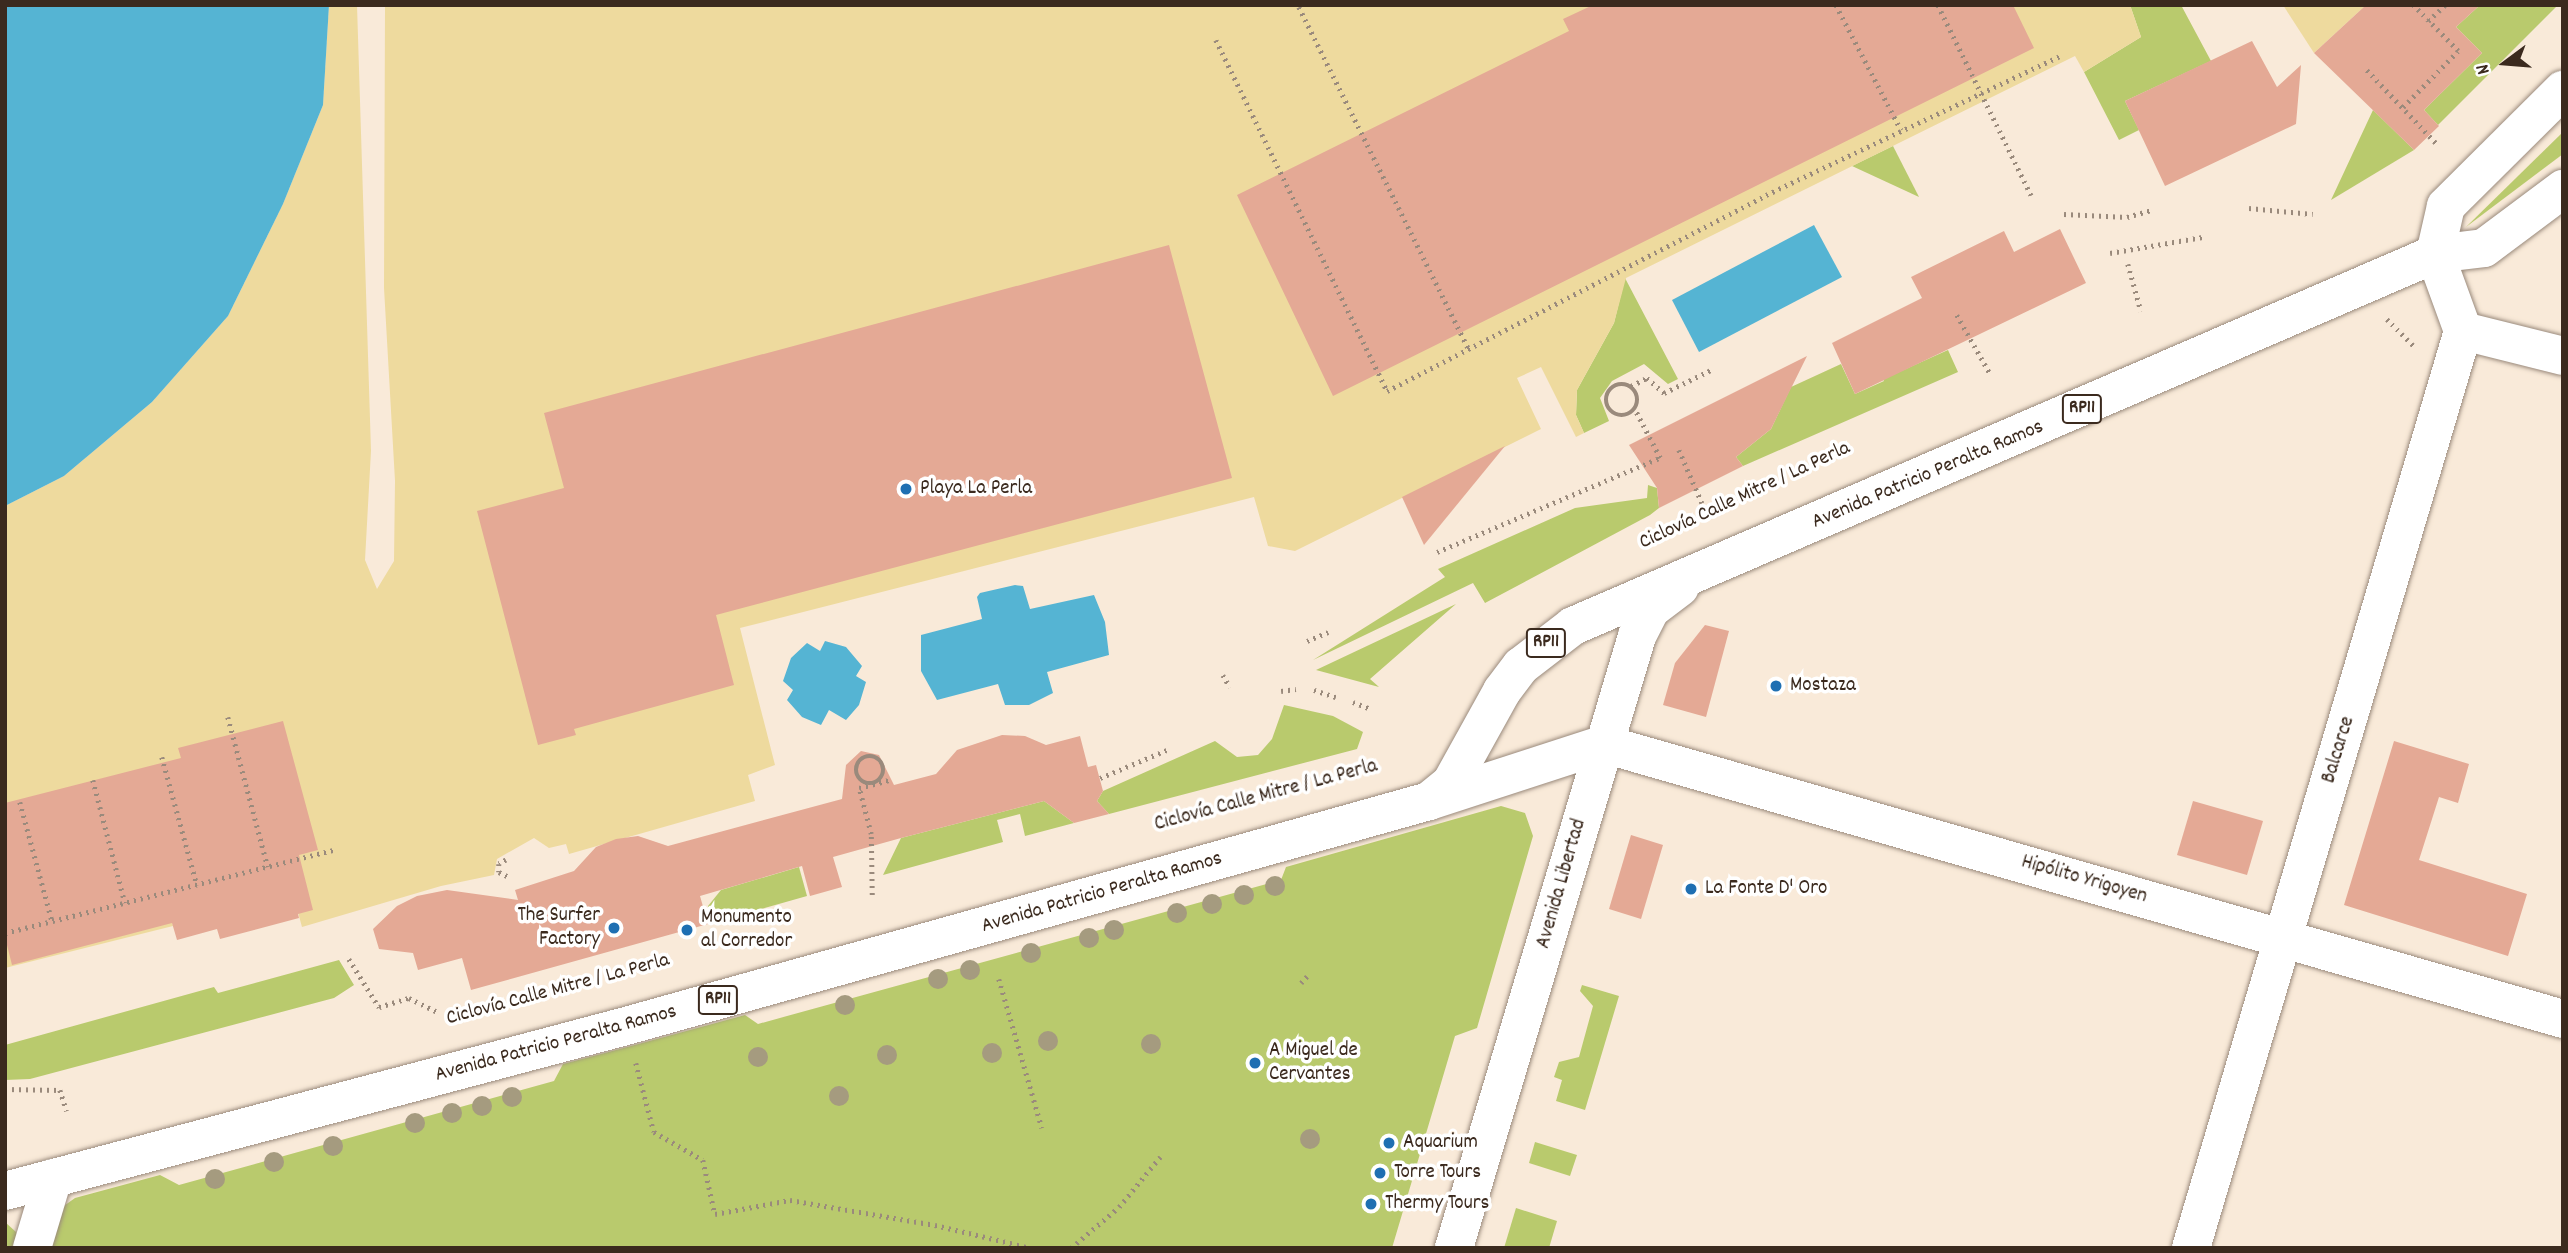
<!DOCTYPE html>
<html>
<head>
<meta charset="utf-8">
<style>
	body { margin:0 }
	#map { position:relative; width:2568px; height:1253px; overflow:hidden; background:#f9ead9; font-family:Dekko,sans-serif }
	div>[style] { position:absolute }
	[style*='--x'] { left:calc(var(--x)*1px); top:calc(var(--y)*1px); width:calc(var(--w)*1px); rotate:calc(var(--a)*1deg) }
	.green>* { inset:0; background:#b9ca6d }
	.sand>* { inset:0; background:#eeda9e }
	.water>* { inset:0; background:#55b4d3 }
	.building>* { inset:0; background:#e4a995 }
	.path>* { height:4.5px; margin-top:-2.25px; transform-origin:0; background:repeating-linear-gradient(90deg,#9a8a7c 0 2px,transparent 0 7px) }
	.path>.ring { margin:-2.25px; padding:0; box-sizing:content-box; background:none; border:4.5px solid #9a8a7c; border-radius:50% }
	.roads { filter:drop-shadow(0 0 2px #9a8a7c) drop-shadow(0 0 2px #9a8a7c) }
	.street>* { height:38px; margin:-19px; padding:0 19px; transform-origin:19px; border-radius:19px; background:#fff }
	.primary>* { height:38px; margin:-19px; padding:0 19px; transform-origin:19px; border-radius:19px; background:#fff }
	.trees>* { width:20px; height:20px; margin:-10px; border-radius:50%; background:#a59b7f }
	.dots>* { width:19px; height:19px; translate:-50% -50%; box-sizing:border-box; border:4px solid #fff; border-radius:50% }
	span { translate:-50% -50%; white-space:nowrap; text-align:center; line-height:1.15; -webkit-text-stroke:7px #fff; paint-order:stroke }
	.shield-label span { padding:2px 5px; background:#fff; border:2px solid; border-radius:5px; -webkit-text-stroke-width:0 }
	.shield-label { font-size:19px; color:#3b2a1e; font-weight:700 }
	.street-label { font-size:21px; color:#3b2a1e }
	.poi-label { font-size:21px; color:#3b2a1e }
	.left { translate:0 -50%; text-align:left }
	.right { translate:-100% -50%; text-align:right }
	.frame { position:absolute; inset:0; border:7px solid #3b2a1e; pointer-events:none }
	.north { position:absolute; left:2470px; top:28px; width:70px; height:70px; -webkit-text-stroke:5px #fff; paint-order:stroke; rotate:254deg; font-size:19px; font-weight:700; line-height:28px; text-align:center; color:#3b2a1e }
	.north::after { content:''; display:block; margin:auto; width:24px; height:32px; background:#3b2a1e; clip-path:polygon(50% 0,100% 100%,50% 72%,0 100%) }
</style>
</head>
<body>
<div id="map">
	<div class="green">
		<div style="clip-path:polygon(2130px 5px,2181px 5px,2211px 61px,2125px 101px,2139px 130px,2119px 140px,2084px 72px,2141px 37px)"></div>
		<div style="clip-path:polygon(2480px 5px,2558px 5px,2438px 125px,2424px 110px,2482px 53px,2456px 27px)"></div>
		<div style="clip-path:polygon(2373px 110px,2414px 150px,2331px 200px)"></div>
		<div style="clip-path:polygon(2563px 132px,2563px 154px,2466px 227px)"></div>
		<div style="clip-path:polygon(1893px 146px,1919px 197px,1852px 166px)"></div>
		<div style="clip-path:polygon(1625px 278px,1678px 379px,1668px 384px,1644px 364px,1612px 381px,1600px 398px,1609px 421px,1584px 433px,1576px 415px,1577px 390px,1614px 323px)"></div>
		<div style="clip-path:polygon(1871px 350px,1899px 372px,1948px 350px,1958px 372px,1743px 466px,1736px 457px,1771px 429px,1791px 387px,1841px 364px,1855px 394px,1884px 381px)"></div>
		<div style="clip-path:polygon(1648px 485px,1657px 488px,1659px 508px,1650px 515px,1485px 603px,1473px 583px,1313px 660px,1445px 577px,1438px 569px,1575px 508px,1647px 498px)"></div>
		<div style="clip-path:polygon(1456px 604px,1370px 679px,1379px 687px,1316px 670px)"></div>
		<div style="clip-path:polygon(1284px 705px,1333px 716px,1363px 732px,1357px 749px,1109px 814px,1097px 801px,1103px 791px,1215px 741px,1237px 757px,1258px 755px,1272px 739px)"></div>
		<div style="clip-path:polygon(1044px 801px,1074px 823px,1025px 836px,1020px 814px,997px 820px,1003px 842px,883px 875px,901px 838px)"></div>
		<div style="clip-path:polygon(1501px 806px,1525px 813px,1533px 836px,1477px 1028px,1455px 1036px,1392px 1248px,47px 1248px,61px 1208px,75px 1198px,160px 1175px,179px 1185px,554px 1081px,563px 1064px,631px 1046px,745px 1015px,758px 1024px,1281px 880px,1286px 867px)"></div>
		<div style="clip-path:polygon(799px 867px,807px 896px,708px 924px,708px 906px,721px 890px)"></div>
		<div style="clip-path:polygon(339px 960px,354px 985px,334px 998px,30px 1079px,5px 1080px,5px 1045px,214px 987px,218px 993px)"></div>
		<div style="clip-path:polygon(1582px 985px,1619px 996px,1585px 1110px,1556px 1101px,1562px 1080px,1554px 1077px,1559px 1062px,1579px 1057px,1593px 1006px,1580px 991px)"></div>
		<div style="clip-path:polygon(1535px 1142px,1577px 1155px,1570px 1176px,1529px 1163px)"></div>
		<div style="clip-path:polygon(1516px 1208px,1557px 1221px,1549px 1248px,1504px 1248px)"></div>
		<div style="clip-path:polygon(5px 1222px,16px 1232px,18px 1248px,5px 1248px)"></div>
	</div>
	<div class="sand">
		<div style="clip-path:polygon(329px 5px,357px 5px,371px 451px,365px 560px,377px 589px,394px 561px,395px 481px,384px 288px,385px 5px,2130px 5px,2141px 37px,2084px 72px,2075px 56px,1626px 278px,1614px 323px,1577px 390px,1576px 415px,1584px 433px,1576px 437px,1541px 367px,1517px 378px,1541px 429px,1295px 551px,1268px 546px,1254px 497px,740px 628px,775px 765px,748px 775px,755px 801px,569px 854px,566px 844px,549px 848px,534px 838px,497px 859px,494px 875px,441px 886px,302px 927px,290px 883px,170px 915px,173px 926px,5px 968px,5px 506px,64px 476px,152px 402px,228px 316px,283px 204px,323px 105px)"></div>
		<div style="clip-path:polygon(2283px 5px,2366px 5px,2314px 53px)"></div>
	</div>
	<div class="water">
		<div style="clip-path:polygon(5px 5px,329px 5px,323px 105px,283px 204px,228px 316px,152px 402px,64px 476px,5px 506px)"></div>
		<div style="clip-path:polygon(1814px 225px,1842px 277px,1699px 352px,1672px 300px)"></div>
		<div style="clip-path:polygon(1015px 585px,1023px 586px,1030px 609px,1094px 595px,1105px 622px,1109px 655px,1047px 672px,1053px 693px,1029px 705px,1005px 705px,998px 684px,937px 700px,921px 671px,921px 635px,982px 619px,977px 597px,980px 593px)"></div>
		<div style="clip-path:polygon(825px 641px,846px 647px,862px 666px,856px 676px,866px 682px,859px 705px,846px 720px,829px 710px,821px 725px,802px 717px,787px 700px,793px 690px,783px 681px,791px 658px,807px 643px,820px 651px)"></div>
	</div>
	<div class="building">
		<div style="clip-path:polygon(1593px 5px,2013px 5px,2034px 48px,1333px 396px,1237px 195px,1569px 31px,1563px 19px)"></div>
		<div style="clip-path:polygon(2366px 5px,2480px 5px,2456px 27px,2482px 53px,2424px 110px,2439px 126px,2414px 150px,2314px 53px)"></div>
		<div style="clip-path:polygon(2252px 41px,2277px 87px,2301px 65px,2296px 124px,2165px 186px,2125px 101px)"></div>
		<div style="clip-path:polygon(2060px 229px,2086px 283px,1855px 394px,1832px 343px,1922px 298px,1911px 277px,2004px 231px,2014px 252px)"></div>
		<div style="clip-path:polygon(1169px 245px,1232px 478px,716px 615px,734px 685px,574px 729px,576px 735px,538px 745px,477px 511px,564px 488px,544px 413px)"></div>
		<div style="clip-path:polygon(1807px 356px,1771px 429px,1736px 457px,1743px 466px,1659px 508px,1657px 488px,1629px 445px)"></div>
		<div style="clip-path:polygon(1505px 446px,1424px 545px,1402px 497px)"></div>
		<div style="clip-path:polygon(1705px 625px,1729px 631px,1706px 717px,1663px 705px,1675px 663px)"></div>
		<div style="clip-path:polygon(283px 721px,318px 850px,299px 855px,313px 910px,298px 914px,299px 918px,220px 939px,217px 929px,177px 940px,172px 923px,12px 965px,5px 937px,5px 803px,181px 758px,178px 748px)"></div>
		<div style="clip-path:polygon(1002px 735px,1025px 736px,1046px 745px,1080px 736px,1088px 767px,1096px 765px,1103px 791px,1097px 801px,1109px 814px,1074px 823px,1044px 801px,901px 838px,833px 857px,842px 887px,810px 896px,802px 866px,700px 896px,708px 924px,471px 990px,462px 958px,418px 970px,413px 953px,379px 949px,373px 929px,397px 906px,417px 896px,447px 890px,518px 900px,515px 890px,574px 871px,596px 847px,616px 839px,638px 836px,668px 846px,842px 799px,846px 765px,861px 751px,879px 755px,894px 785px,936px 774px,957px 750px)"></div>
		<div style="clip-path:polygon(2394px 741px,2469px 764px,2458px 803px,2439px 797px,2419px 860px,2527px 894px,2508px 956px,2344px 905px)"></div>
		<div style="clip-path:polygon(2193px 801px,2263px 821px,2247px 875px,2177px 855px)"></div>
		<div style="clip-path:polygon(1631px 835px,1663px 845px,1641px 919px,1609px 909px)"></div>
	</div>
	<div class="path">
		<div style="--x:1836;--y:5;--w:141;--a:62.5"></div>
		<div style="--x:1938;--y:5;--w:212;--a:63.9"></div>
		<div style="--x:1299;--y:7;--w:382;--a:63.6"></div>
		<div style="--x:2428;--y:21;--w:23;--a:-43"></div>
		<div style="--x:1216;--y:40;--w:390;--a:64"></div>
		<div style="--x:1387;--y:391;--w:427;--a:-27.3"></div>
		<div style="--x:1766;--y:195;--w:327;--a:-25.3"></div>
		<div style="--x:2367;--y:70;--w:102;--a:46.6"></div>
		<div style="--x:2403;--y:107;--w:78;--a:-45.5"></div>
		<div style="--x:2458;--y:51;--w:64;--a:-134.4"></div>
		<div style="--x:2249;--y:208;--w:64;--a:5.4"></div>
		<div style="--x:2064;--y:214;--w:63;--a:2.7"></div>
		<div style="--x:2127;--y:217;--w:26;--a:-16"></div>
		<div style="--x:2110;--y:253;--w:94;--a:-9.8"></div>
		<div style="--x:2128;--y:264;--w:49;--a:74.5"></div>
		<div style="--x:1957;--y:315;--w:69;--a:60.5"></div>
		<div style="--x:2387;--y:319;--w:41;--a:45"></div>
		<div class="ring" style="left:1606px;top:384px;width:27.5px;height:27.5px"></div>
		<div style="--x:1631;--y:386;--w:18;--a:-27"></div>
		<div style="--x:1647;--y:378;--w:23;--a:41"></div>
		<div style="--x:1664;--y:393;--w:55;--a:-26.1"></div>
		<div style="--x:1679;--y:450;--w:58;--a:66.5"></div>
		<div style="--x:1437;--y:552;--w:242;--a:-22.9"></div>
		<div style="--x:1660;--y:458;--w:54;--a:-117.5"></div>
		<div style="--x:1307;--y:641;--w:23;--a:-23"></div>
		<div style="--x:1223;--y:675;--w:14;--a:60"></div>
		<div style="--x:1314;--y:690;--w:23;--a:18"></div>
		<div style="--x:1281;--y:691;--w:15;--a:-8"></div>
		<div style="--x:1353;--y:702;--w:19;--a:21"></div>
		<div style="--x:228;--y:717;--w:155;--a:75.1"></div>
		<div class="ring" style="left:856px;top:756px;width:23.5px;height:23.5px"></div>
		<div style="--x:162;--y:757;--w:133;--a:74.7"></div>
		<div style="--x:1100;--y:778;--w:73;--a:-22.7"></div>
		<div style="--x:93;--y:780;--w:127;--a:75.4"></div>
		<div style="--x:20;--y:802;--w:123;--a:74.9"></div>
		<div style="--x:506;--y:860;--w:8;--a:150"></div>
		<div style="--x:499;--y:864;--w:8;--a:90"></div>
		<div style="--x:499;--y:872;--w:13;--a:27"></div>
		<div style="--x:872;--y:895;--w:61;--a:-90.9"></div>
		<div style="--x:871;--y:834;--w:48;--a:-104.6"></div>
		<div style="--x:859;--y:788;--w:31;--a:-15"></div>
		<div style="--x:5;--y:933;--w:339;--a:-14.2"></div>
		<div style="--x:349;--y:959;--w:57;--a:58"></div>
		<div style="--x:379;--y:1007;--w:31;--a:-17"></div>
		<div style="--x:409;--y:998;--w:34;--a:26"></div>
		<div style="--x:999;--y:979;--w:155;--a:73.9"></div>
		<div style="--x:1301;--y:983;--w:9;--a:-49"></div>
		<div style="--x:636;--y:1063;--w:71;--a:75.4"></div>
		<div style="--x:654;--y:1132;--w:56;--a:29.7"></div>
		<div style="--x:703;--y:1160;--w:55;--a:77.5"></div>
		<div style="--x:715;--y:1214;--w:76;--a:-10.6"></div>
		<div style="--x:790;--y:1200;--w:147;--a:9.8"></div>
		<div style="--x:935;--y:1225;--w:99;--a:13.5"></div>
		<div style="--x:5;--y:1089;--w:55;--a:1"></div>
		<div style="--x:60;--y:1090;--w:22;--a:72"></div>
		<div style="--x:1071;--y:1248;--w:63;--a:-40.5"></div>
		<div style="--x:1119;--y:1207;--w:65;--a:-50.6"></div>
	</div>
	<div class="roads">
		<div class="street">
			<div style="--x:2463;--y:331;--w:103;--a:14"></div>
			<div style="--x:1429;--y:801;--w:184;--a:-18"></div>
			<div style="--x:1604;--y:744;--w:998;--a:16"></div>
			<div style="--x:32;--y:1248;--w:73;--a:-73.3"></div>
			<div style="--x:2191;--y:1248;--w:956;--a:-73.48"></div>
			<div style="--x:2463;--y:331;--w:82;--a:-110"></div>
		</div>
		<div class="primary">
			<div style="--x:2435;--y:254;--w:49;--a:-77.1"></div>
			<div style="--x:2446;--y:206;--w:165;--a:-44.8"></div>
			<div style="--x:5;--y:1191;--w:643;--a:-14.88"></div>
			<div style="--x:626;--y:1026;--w:834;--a:-15.65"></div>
			<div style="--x:1429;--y:801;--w:28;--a:-39"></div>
			<div style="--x:1451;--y:783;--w:105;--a:-61"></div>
			<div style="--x:1502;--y:691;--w:31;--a:-53"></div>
			<div style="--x:1521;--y:666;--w:66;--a:-37.6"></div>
			<div style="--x:1573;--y:626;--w:939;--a:-23.34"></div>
			<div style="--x:2435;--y:254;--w:49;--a:-7"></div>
			<div style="--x:2484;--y:248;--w:99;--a:-36.8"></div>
			<div style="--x:1454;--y:1248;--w:639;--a:-73.35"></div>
			<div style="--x:1637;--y:636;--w:30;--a:-63"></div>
			<div style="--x:1651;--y:609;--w:36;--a:-37"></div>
		</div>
	</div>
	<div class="trees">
		<div style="left:1275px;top:886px"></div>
		<div style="left:1244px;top:895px"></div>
		<div style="left:1212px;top:904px"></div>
		<div style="left:1177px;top:913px"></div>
		<div style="left:1114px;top:930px"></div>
		<div style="left:1089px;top:938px"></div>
		<div style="left:1031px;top:953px"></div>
		<div style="left:970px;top:970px"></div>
		<div style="left:938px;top:979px"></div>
		<div style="left:845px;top:1005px"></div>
		<div style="left:1048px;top:1041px"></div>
		<div style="left:1151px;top:1044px"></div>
		<div style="left:992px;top:1053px"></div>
		<div style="left:887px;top:1055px"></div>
		<div style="left:758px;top:1057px"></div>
		<div style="left:839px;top:1096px"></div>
		<div style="left:512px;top:1097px"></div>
		<div style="left:482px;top:1106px"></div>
		<div style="left:452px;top:1113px"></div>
		<div style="left:415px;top:1123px"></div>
		<div style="left:1310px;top:1139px"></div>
		<div style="left:333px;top:1146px"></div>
		<div style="left:274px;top:1162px"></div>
		<div style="left:215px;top:1179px"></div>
	</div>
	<div class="dots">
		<div style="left:906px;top:489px;background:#1f6fb2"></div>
		<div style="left:1776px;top:686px;background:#1f6fb2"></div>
		<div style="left:1691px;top:889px;background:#1f6fb2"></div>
		<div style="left:614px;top:928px;background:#1f6fb2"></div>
		<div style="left:687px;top:930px;background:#1f6fb2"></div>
		<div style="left:1255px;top:1063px;background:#1f6fb2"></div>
		<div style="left:1389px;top:1143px;background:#1f6fb2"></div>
		<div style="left:1380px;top:1173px;background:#1f6fb2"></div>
		<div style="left:1371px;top:1204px;background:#1f6fb2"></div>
	</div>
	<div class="shield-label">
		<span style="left:2082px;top:409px">RP11</span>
		<span style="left:1546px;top:643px">RP11</span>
		<span style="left:718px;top:1000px">RP11</span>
	</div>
	<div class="street-label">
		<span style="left:1928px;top:475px;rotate:-23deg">Avenida Patricio Peralta Ramos</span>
		<span style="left:1745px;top:496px;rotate:-25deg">Ciclovía Calle Mitre / La Perla</span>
		<span style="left:2339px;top:750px;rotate:-73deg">Balcarce</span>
		<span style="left:1266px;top:796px;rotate:-15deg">Ciclovía Calle Mitre / La Perla</span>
		<span style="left:2084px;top:880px;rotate:16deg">Hipólito Yrigoyen</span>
		<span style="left:1562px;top:884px;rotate:-74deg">Avenida Libertad</span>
		<span style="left:1102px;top:893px;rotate:-16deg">Avenida Patricio Peralta Ramos</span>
		<span style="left:558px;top:990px;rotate:-15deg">Ciclovía Calle Mitre / La Perla</span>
		<span style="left:556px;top:1044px;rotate:-15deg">Avenida Patricio Peralta Ramos</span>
	</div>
	<div class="poi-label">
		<span class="left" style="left:920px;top:489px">Playa La Perla</span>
		<span class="left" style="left:1790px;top:686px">Mostaza</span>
		<span class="left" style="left:1705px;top:889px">La Fonte D' Oro</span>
		<span class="right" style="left:600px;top:928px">The Surfer<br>Factory</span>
		<span class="left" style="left:701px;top:930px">Monumento<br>al Corredor</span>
		<span class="left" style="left:1269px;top:1063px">A Miguel de<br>Cervantes</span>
		<span class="left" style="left:1403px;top:1143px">Aquarium</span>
		<span class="left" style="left:1394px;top:1173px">Torre Tours</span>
		<span class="left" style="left:1385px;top:1204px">Thermy Tours</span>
	</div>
	<div class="frame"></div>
	<div class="north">N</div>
</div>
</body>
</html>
